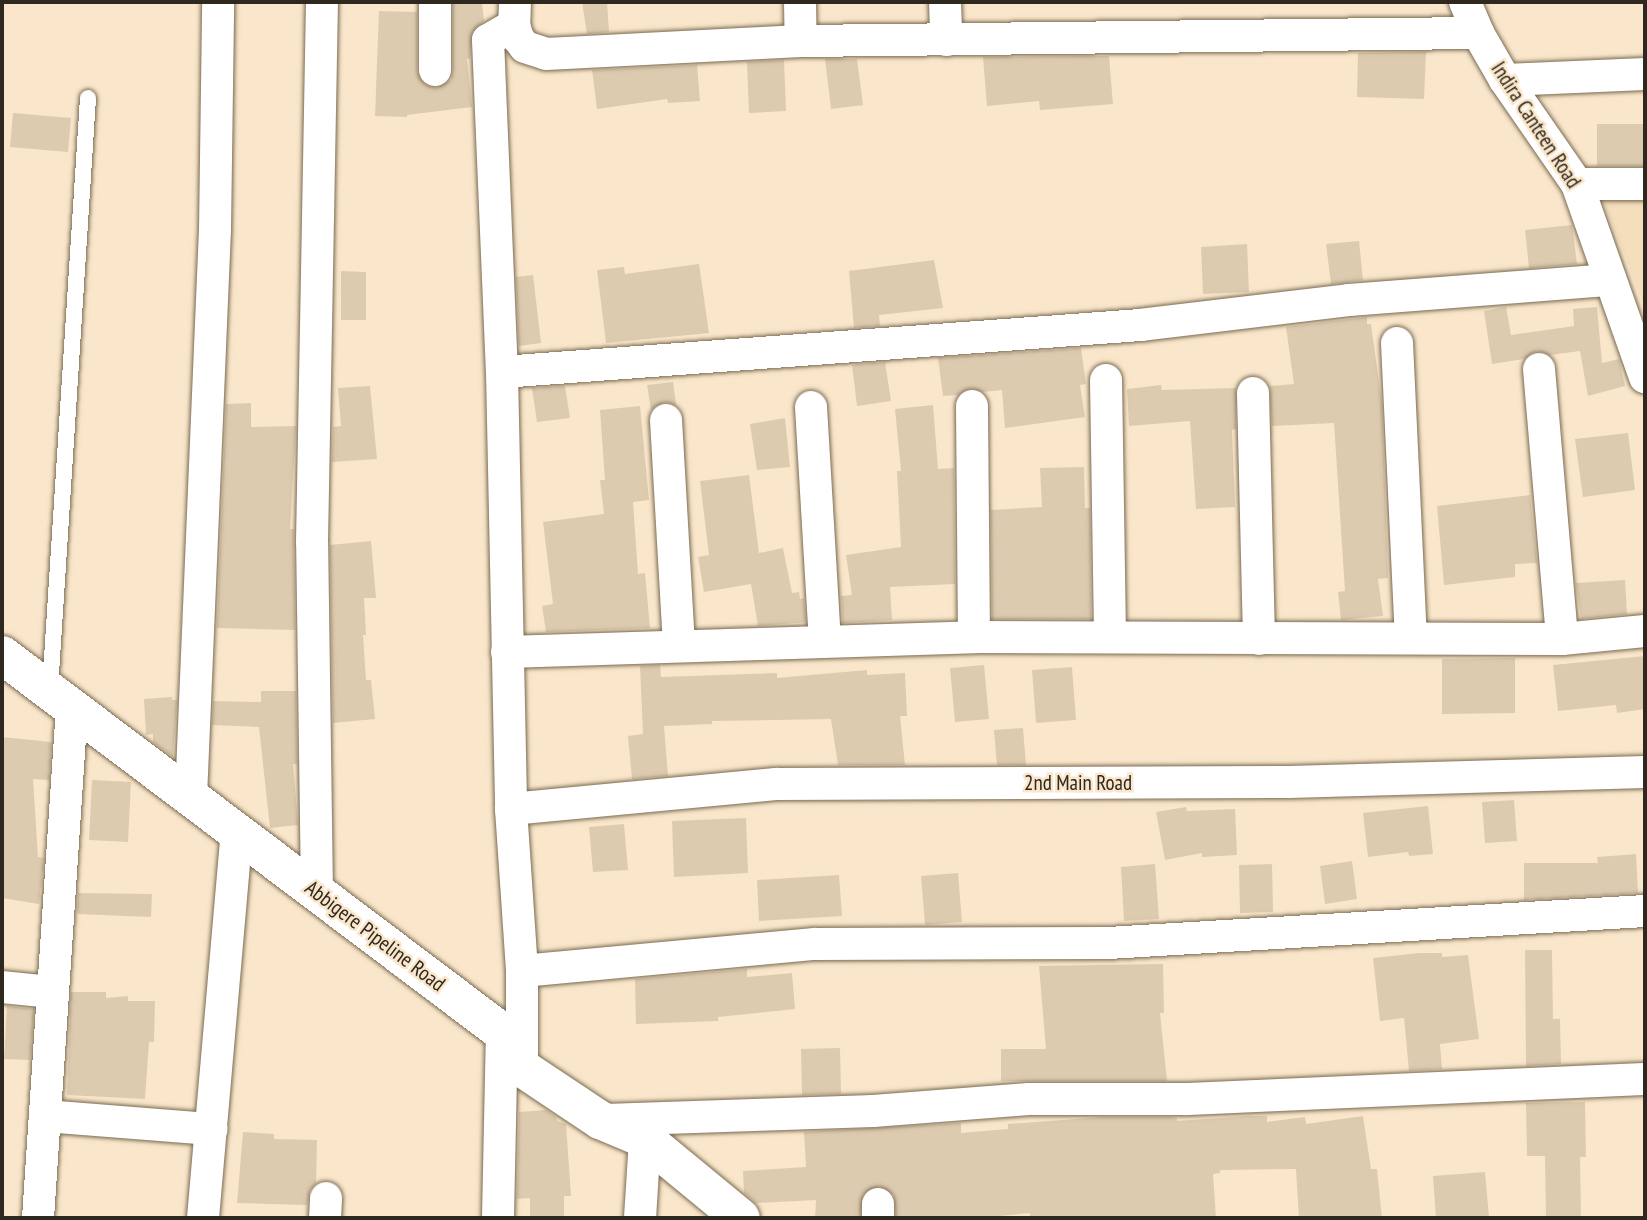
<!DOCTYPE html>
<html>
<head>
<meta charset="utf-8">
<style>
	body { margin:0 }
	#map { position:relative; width:1647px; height:1220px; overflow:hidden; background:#fae7cb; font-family:"PT Sans Narrow",sans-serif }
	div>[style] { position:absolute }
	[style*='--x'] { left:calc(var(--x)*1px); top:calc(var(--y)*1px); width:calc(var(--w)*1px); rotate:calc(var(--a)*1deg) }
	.built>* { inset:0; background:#f4debb }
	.building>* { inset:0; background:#ddcbb0 }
	.roads { filter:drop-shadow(0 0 2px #7a6a51) drop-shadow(0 0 2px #7a6a51) }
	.service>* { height:16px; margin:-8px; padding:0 8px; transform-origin:8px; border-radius:8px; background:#fff }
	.minor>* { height:32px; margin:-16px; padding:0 16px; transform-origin:16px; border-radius:16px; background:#fff }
	.tertiary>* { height:38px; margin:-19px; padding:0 19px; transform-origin:19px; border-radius:19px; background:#fff }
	span { translate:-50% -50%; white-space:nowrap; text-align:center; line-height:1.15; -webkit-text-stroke:5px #fae7cb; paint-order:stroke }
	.street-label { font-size:21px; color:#2f281e }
	.frame { position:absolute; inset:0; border:4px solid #2f281e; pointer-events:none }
</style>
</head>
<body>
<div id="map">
	<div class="built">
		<div style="clip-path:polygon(1602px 197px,1645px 197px,1645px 308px)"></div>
	</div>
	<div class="building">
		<div style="clip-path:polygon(453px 2px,482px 2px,484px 21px,472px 32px,470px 59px,467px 59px,472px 107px,407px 115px,407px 117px,375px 116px,379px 11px,417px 12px,417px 71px,425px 85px,436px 88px,451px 80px,453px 71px)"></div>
		<div style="clip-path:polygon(582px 2px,607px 2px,609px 32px,587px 34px)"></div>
		<div style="clip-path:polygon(1426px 52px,1424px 99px,1357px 97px,1358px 53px)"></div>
		<div style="clip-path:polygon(1109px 56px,1113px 104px,1040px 110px,1039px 101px,987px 106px,983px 57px)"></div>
		<div style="clip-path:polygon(825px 59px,857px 59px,863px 105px,831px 109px)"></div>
		<div style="clip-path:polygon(784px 60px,786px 111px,749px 113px,747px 62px)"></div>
		<div style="clip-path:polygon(697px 65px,700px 101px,668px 103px,667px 99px,597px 109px,592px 70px)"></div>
		<div style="clip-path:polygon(13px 113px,71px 118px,68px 152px,10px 147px)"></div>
		<div style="clip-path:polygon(1597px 124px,1645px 124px,1645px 166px,1597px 166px)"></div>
		<div style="clip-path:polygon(1572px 225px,1577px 264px,1529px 268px,1525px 230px)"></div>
		<div style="clip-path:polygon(1359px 241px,1363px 280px,1331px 284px,1326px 244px)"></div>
		<div style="clip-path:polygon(1247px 244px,1249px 292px,1203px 294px,1201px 247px)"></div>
		<div style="clip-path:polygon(934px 260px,943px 308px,879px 315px,880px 326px,854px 328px,849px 271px)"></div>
		<div style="clip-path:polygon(699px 264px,709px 333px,606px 343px,597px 270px,624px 267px,625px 274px)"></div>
		<div style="clip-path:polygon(341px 271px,366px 272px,366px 320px,341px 320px)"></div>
		<div style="clip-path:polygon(533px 275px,541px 343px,519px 346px,516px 277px)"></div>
		<div style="clip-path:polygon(1506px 307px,1511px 335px,1574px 326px,1573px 309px,1597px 307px,1602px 363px,1619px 359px,1625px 386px,1588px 396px,1580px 351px,1550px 355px,1537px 351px,1524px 359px,1492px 364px,1484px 311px)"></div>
		<div style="clip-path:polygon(1367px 317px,1367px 324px,1371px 324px,1382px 404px,1388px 578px,1378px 579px,1383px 616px,1341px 620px,1338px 592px,1345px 591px,1334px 423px,1272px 426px,1270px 386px,1294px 384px,1286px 327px)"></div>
		<div style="clip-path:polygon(1081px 348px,1086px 384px,1080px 385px,1085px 417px,1005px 428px,1002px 390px,983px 392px,971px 388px,958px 395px,943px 396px,938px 358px)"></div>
		<div style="clip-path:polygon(885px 362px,891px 401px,857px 406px,852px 365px)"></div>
		<div style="clip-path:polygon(673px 382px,676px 405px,664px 402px,651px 410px,647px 385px)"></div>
		<div style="clip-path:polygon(1161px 385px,1162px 390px,1236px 388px,1236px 429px,1232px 430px,1235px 507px,1196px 509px,1190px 421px,1129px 426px,1127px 389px)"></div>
		<div style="clip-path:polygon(370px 386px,377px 459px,332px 462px,333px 427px,341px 426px,338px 388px)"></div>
		<div style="clip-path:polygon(565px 386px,570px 418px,537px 422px,532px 388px)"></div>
		<div style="clip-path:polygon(251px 403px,251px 427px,296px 426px,290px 529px,294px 529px,295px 630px,217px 628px,226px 404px)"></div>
		<div style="clip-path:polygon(933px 405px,938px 469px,954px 468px,955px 584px,890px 587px,892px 620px,843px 623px,841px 596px,852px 595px,846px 555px,901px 547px,897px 471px,901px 471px,895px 409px)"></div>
		<div style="clip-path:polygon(640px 406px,649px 500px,633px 502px,638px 574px,645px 573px,650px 628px,546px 632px,542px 606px,553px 604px,543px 522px,604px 514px,600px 480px,605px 480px,600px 410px)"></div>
		<div style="clip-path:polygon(785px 418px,790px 467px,757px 470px,750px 424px)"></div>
		<div style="clip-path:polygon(1628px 433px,1635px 490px,1583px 497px,1575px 439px)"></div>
		<div style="clip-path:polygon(1084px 467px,1085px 508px,1090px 508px,1091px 619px,992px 619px,991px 510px,1042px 507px,1040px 468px)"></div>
		<div style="clip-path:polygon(749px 475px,759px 553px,783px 548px,792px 593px,799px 592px,800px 599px,804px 598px,806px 622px,758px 626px,751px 584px,704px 592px,698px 557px,709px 555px,700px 481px)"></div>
		<div style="clip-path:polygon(1530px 495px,1537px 563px,1515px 564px,1515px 577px,1444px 585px,1437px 506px)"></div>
		<div style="clip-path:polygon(371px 541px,376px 598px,364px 598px,366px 635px,363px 635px,366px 680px,371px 680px,375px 719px,333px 723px,330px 545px)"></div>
		<div style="clip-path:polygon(1625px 580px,1627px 614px,1581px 619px,1576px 583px)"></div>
		<div style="clip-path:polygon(1645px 656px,1645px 709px,1617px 713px,1616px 705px,1558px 711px,1553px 665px)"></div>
		<div style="clip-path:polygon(1515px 658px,1515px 713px,1442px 714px,1442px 659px)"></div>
		<div style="clip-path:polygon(660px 665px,661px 677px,777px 673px,777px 678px,867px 670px,867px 675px,905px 673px,907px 716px,900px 716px,905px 765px,838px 765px,831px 719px,712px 721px,712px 724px,664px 726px,668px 776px,632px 779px,628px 736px,643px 734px,640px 666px)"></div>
		<div style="clip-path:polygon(984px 665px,989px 719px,955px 722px,950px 668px)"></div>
		<div style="clip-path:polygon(1072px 667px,1076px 720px,1036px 723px,1032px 670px)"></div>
		<div style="clip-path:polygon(261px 691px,296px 691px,297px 764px,293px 764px,298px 825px,270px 828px,259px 727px,212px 725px,213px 701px,261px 702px)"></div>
		<div style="clip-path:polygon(172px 697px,172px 700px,177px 700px,173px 757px,153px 742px,153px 734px,146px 735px,144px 699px)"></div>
		<div style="clip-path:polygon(1023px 728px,1026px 765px,997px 765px,994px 730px)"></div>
		<div style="clip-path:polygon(2px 737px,51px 742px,49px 780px,33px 779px,38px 857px,44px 858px,39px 904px,2px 898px)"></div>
		<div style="clip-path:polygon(92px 780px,131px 782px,128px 842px,89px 840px)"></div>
		<div style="clip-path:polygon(1514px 800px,1517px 841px,1485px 843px,1482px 802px)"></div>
		<div style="clip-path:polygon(1428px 806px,1433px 854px,1409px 856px,1408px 852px,1368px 857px,1363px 813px)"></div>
		<div style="clip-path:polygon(1186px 807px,1187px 811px,1235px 809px,1237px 855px,1202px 857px,1202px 853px,1165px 860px,1156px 812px)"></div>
		<div style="clip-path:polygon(746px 818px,748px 873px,674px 877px,672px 821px)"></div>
		<div style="clip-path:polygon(624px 824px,628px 870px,593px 872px,589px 827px)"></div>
		<div style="clip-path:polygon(1636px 854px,1638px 893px,1524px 900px,1524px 863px,1598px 863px,1597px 857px)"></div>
		<div style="clip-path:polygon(1352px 861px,1357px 899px,1325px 904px,1320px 866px)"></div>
		<div style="clip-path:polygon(1155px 864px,1159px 919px,1124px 921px,1121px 867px)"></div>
		<div style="clip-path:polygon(1272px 864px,1273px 912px,1240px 913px,1239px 865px)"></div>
		<div style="clip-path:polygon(958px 873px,962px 922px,925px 925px,921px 876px)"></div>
		<div style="clip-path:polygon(839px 875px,842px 916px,759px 921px,757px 880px)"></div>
		<div style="clip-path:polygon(78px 893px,152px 894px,151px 917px,77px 914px)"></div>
		<div style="clip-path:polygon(1525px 950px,1552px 950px,1553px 1019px,1560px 1019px,1561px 1064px,1526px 1066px)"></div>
		<div style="clip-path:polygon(1419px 953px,1442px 953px,1442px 957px,1468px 955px,1479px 1039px,1440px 1044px,1442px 1069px,1409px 1071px,1404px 1018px,1380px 1021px,1373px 958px)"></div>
		<div style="clip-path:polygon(1163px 964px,1164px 1013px,1160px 1013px,1167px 1081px,1001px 1081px,1001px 1049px,1046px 1049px,1039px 966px)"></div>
		<div style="clip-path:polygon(747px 969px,747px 977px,792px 973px,795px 1009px,718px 1017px,718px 1021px,636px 1024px,635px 979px)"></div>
		<div style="clip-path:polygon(71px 992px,106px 992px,106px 998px,128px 996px,128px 1001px,155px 1001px,154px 1042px,149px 1042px,145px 1099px,67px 1095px)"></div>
		<div style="clip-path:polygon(7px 1006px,34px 1009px,30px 1060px,4px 1059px)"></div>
		<div style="clip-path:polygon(840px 1048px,841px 1094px,802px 1095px,801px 1049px)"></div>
		<div style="clip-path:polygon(1585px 1102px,1586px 1157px,1580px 1157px,1581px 1218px,1546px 1218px,1545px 1156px,1527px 1156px,1526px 1103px)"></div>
		<div style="clip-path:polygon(546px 1110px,556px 1117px,557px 1121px,566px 1124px,571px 1196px,564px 1196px,564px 1218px,530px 1218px,530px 1198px,517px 1199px,519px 1112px)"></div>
		<div style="clip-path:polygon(1248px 1116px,1267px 1116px,1267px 1122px,1305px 1117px,1306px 1124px,1363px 1116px,1371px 1169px,1377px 1169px,1382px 1218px,1299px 1218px,1296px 1169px,1220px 1170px,1220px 1173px,1213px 1174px,1216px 1218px,1030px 1218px,1030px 1213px,979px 1218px,896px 1218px,894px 1195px,879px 1186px,863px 1194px,860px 1218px,815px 1218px,816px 1200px,756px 1203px,744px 1193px,743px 1171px,806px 1167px,804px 1132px,961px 1123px,961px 1133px,1008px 1129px,1008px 1124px,1104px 1117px,1170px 1117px,1177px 1118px,1177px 1121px)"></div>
		<div style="clip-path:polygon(243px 1132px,274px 1134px,274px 1139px,317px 1140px,316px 1183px,310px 1189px,307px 1205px,237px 1203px)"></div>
		<div style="clip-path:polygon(1485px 1172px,1489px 1217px,1436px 1218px,1433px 1176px)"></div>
	</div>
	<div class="roads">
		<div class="service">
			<div style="--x:50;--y:689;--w:592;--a:-86.32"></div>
		</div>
		<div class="minor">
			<div style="--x:515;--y:2;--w:23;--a:92"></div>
			<div style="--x:514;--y:25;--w:14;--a:73"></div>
			<div style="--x:518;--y:38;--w:11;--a:52"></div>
			<div style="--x:525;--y:47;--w:22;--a:18"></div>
			<div style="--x:546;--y:54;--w:255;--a:-2.9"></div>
			<div style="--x:801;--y:41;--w:677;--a:-0.68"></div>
			<div style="--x:800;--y:2;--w:39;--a:89"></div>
			<div style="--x:945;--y:2;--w:38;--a:88"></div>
			<div style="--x:1465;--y:2;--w:34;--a:67"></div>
			<div style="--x:1478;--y:33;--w:54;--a:60.1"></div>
			<div style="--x:1505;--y:80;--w:126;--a:55.3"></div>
			<div style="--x:1577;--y:184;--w:205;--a:70.6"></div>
			<div style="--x:514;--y:25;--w:30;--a:150"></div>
			<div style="--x:488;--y:40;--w:332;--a:87.6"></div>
			<div style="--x:502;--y:372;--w:437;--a:88.8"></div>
			<div style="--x:511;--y:809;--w:162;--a:86.1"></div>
			<div style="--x:522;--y:971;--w:97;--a:90"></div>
			<div style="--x:435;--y:70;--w:68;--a:-90"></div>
			<div style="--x:1505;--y:80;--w:140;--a:-2.5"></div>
			<div style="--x:1577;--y:184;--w:68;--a:0"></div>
			<div style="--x:1397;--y:343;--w:294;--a:87.3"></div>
			<div style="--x:1539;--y:369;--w:271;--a:85.1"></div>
			<div style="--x:502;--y:372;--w:640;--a:-4.21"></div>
			<div style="--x:1140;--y:325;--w:210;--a:-6.8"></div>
			<div style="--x:1349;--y:300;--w:262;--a:-4.4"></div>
			<div style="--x:1106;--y:380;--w:256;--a:89.1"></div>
			<div style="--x:1253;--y:393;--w:246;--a:88.6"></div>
			<div style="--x:811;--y:407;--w:233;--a:86.6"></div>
			<div style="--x:666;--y:420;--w:226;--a:86.7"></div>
			<div style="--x:974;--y:637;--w:588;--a:0.19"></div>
			<div style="--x:1562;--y:639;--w:83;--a:-5.5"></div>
			<div style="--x:507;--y:652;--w:467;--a:-1.8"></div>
			<div style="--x:974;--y:637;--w:231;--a:-90.5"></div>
			<div style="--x:191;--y:797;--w:568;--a:-87.58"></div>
			<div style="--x:215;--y:230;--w:228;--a:-89.2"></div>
			<div style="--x:511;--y:809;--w:266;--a:-5.4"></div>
			<div style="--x:776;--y:784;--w:513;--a:-0.22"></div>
			<div style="--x:1289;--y:782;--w:356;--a:-1.6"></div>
			<div style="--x:317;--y:892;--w:350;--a:-90.8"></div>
			<div style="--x:312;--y:542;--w:540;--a:-88.94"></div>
			<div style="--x:522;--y:971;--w:294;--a:-5.3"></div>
			<div style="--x:815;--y:944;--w:293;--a:-0.2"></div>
			<div style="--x:1108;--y:943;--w:538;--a:-3.41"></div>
			<div style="--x:2;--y:987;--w:50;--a:5.7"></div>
			<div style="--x:45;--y:1116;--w:167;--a:4.5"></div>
			<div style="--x:605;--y:1120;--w:268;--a:-1.9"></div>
			<div style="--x:873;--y:1111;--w:156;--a:-4.4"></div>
			<div style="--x:1029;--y:1099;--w:158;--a:0"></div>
			<div style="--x:1187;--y:1099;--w:458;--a:-2.5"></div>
			<div style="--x:878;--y:1204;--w:14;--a:90"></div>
			<div style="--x:38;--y:1218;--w:511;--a:-86.19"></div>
			<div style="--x:203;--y:1218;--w:387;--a:-85"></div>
			<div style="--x:325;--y:1218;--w:20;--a:-87"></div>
			<div style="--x:498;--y:1218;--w:186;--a:-88.8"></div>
			<div style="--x:640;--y:1218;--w:79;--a:-86.4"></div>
		</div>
		<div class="tertiary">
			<div style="--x:2;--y:655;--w:626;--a:37.02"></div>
			<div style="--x:502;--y:1032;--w:41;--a:60.9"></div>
			<div style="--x:522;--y:1068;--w:94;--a:33.7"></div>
			<div style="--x:600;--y:1120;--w:49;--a:22.9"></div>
			<div style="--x:645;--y:1139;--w:124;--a:39.5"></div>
		</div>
	</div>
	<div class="street-label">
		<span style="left:1536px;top:125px;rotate:57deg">Indira Canteen Road</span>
		<span style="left:1078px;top:783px">2nd Main Road</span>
		<span style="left:375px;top:936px;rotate:37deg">Abbigere Pipeline Road</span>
	</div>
	<div class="frame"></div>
</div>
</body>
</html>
